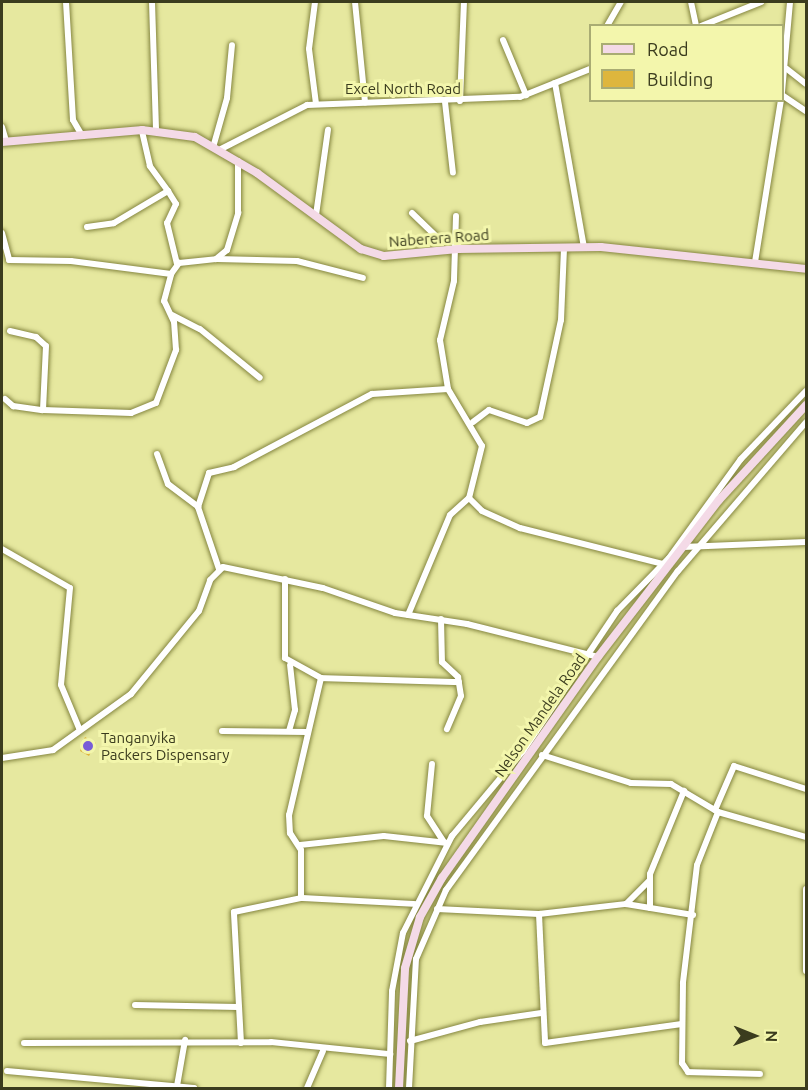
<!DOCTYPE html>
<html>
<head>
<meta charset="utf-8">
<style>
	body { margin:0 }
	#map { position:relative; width:808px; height:1090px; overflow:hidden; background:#e6e89f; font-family:Ubuntu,sans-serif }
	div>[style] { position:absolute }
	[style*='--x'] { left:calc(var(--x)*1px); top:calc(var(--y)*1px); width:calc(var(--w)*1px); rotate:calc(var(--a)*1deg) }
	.building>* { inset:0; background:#deb63d }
	.roads { filter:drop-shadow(0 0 2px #858640) drop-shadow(0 0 2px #858640) }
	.street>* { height:6px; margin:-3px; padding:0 3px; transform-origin:3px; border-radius:3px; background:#fff }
	.secondary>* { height:8px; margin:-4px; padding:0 4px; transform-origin:4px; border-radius:4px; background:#f4dae7 }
	.dots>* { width:16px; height:16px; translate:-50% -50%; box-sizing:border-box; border:3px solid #f3f6ac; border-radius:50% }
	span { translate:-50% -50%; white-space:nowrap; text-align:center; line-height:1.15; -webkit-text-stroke:6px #f3f6ac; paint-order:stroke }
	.street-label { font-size:15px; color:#3b3c1e }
	.poi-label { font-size:15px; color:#3b3c1e }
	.left { translate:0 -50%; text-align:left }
	.frame { position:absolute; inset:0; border:3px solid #3b3c1e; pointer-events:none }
	.legend { position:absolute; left:589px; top:24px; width:195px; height:78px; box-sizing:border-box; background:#f3f6ac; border:2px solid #a9ac73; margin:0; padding:8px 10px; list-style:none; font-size:18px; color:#3b3c1e }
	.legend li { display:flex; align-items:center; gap:12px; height:30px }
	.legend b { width:30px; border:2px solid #a9ac73 }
	.north { position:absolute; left:724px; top:1006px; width:60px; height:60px; -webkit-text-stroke:4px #f3f6ac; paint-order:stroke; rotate:91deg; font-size:16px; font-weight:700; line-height:24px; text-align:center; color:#3b3c1e }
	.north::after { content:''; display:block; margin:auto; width:21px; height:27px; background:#3b3c1e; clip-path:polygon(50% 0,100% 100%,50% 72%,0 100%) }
</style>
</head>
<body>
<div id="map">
	<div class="building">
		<div style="clip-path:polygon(85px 737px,96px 743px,89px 756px,80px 751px)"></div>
	</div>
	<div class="roads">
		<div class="street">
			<div style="--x:66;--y:2;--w:118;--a:86.6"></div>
			<div style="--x:73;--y:120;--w:16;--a:60"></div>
			<div style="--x:152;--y:2;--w:127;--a:88.2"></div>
			<div style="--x:315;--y:2;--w:47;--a:97.3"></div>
			<div style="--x:309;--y:49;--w:55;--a:82.7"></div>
			<div style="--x:355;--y:2;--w:101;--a:84.3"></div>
			<div style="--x:691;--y:2;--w:25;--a:78"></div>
			<div style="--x:607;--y:26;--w:28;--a:-60"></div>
			<div style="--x:701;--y:26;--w:65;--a:-21.8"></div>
			<div style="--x:503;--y:40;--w:60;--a:67.3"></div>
			<div style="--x:787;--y:69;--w:24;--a:38"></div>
			<div style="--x:555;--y:83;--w:167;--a:80"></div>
			<div style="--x:782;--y:92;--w:90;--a:-84.9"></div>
			<div style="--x:782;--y:95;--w:29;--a:34"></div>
			<div style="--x:460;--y:101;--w:99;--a:-87.7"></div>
			<div style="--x:445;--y:102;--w:71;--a:83.6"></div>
			<div style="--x:2;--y:127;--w:15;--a:74"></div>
			<div style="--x:214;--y:144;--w:48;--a:-74.2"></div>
			<div style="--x:227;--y:98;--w:53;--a:-84.6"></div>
			<div style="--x:221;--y:149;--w:97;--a:-27.1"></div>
			<div style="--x:307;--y:105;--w:213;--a:-2.2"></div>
			<div style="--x:520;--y:97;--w:75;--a:-21.8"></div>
			<div style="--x:168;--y:191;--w:15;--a:58"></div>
			<div style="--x:176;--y:204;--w:21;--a:115"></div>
			<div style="--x:167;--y:223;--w:42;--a:76.3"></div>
			<div style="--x:412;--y:213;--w:36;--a:44"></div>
			<div style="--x:438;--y:238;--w:21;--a:14"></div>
			<div style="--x:316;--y:215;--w:86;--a:-82"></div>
			<div style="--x:456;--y:216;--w:65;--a:91.8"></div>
			<div style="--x:454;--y:281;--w:61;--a:103.3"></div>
			<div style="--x:440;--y:340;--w:50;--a:80.7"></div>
			<div style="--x:448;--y:389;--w:66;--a:59.2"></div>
			<div style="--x:482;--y:446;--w:54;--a:104"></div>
			<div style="--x:469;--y:498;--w:18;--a:45"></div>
			<div style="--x:482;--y:511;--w:42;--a:24.1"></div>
			<div style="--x:520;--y:528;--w:147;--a:14.1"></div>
			<div style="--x:87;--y:227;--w:27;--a:-8"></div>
			<div style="--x:114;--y:223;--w:63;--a:-30.7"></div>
			<div style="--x:168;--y:191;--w:31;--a:-126"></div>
			<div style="--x:150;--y:166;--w:37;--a:-103"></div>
			<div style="--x:2;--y:233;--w:28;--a:75"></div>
			<div style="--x:9;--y:260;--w:62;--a:0.9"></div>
			<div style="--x:71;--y:261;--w:101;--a:7.4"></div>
			<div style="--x:217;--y:259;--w:80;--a:1.4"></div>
			<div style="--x:297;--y:261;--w:68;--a:14.4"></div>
			<div style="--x:755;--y:262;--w:164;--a:-80.9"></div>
			<div style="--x:172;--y:315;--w:31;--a:27"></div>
			<div style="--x:200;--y:329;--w:77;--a:39.2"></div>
			<div style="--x:10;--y:331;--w:27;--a:13"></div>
			<div style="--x:36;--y:337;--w:13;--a:42"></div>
			<div style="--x:46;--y:346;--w:64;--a:92.7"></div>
			<div style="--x:5;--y:399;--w:11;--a:41"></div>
			<div style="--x:13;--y:406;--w:30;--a:8"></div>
			<div style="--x:43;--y:410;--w:88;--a:2"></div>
			<div style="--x:131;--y:413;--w:27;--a:-22"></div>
			<div style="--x:156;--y:403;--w:57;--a:-69.3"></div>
			<div style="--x:176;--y:350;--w:28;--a:-94"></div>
			<div style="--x:174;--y:322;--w:23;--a:-115"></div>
			<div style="--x:164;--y:301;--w:28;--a:-75"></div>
			<div style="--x:171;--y:274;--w:14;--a:-54"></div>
			<div style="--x:179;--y:263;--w:37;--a:-6"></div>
			<div style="--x:216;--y:259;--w:14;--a:-39"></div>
			<div style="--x:227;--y:250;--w:39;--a:-73"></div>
			<div style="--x:238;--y:213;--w:52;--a:-90"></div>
			<div style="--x:473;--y:422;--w:20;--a:-37"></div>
			<div style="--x:489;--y:410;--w:40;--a:18.9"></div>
			<div style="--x:527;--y:423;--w:14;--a:-25"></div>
			<div style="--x:540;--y:417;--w:99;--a:-77.8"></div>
			<div style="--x:561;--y:320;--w:73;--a:-87.6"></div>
			<div style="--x:157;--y:454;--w:32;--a:70"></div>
			<div style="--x:168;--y:484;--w:38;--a:37"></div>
			<div style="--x:683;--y:547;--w:123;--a:-2.3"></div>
			<div style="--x:2;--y:549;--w:78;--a:29.8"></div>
			<div style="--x:70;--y:588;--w:97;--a:95.3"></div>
			<div style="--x:61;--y:685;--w:47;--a:67.3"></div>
			<div style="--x:219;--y:569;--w:65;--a:-108.7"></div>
			<div style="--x:198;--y:507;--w:36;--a:-72"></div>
			<div style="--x:209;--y:473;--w:26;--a:-13"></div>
			<div style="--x:234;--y:467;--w:156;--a:-27.9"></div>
			<div style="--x:372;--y:394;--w:76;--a:-3.8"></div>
			<div style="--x:285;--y:579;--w:79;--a:90"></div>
			<div style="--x:285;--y:658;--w:41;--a:29.1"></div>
			<div style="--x:321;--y:678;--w:141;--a:103.1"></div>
			<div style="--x:289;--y:815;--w:18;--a:87"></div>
			<div style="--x:290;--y:833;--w:20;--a:57"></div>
			<div style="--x:301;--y:850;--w:48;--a:90"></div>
			<div style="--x:408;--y:615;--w:108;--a:-67.2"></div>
			<div style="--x:450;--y:515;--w:25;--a:-42"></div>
			<div style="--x:441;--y:619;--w:43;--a:88.7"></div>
			<div style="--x:442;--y:662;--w:22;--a:43"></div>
			<div style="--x:458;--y:677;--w:19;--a:81"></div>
			<div style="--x:461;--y:696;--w:36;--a:113"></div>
			<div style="--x:321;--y:678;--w:138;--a:1.7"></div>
			<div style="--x:222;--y:731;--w:85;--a:0.7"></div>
			<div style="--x:289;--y:731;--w:22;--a:-74"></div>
			<div style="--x:295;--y:710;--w:45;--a:-96.3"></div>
			<div style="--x:542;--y:755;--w:93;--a:17.5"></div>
			<div style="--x:631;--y:783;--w:40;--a:1.4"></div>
			<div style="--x:671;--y:784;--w:55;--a:30.8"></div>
			<div style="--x:718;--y:812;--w:91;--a:15.9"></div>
			<div style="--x:2;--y:758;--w:52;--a:-8.9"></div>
			<div style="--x:53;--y:750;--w:96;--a:-35.7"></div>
			<div style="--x:131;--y:694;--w:107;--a:-50.7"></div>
			<div style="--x:199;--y:611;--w:33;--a:-70"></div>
			<div style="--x:210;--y:580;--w:18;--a:-45"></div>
			<div style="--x:223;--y:567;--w:102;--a:11.9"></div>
			<div style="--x:323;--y:588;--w:76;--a:19.1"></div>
			<div style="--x:395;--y:613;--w:73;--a:8.7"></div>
			<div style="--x:467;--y:624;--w:135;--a:14.1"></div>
			<div style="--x:432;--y:764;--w:52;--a:95.5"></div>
			<div style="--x:427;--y:816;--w:31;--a:57"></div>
			<div style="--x:715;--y:810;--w:48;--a:-66.6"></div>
			<div style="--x:734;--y:766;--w:76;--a:17.7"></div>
			<div style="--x:718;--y:812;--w:57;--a:111.6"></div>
			<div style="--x:697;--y:865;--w:119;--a:96.8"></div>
			<div style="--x:683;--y:983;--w:80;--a:90.7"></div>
			<div style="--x:682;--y:1063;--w:11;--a:56"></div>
			<div style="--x:688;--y:1072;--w:72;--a:1.6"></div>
			<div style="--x:300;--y:845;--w:84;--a:-6.1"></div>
			<div style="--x:384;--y:836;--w:64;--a:6.2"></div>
			<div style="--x:806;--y:889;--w:82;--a:90"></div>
			<div style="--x:626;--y:904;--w:33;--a:-45"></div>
			<div style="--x:650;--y:908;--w:34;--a:-90"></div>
			<div style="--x:650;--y:874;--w:90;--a:-67.7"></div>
			<div style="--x:437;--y:909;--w:102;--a:2.8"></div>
			<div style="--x:539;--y:914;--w:88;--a:-6.6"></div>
			<div style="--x:626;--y:904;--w:68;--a:9.3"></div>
			<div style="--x:539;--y:914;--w:129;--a:87.3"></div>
			<div style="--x:545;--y:1043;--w:138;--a:-7.9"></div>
			<div style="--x:135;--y:1005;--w:103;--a:1.1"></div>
			<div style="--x:410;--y:1041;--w:73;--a:-15.2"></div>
			<div style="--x:480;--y:1022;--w:62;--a:-8.4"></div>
			<div style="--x:24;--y:1043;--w:247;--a:-0.2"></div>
			<div style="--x:271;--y:1042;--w:120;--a:5.8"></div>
			<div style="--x:241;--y:1043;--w:131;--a:-93.1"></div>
			<div style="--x:234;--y:912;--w:68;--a:-11.8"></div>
			<div style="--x:301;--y:898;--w:114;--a:3"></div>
			<div style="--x:7;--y:1071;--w:188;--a:5.2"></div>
			<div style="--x:177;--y:1086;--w:47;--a:-80.1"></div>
			<div style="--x:307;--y:1088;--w:40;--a:-66.6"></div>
			<div style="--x:389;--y:1088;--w:97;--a:-88.2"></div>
			<div style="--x:392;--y:991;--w:59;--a:-79.3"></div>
			<div style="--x:403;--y:933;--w:109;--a:-63.2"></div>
			<div style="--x:452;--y:836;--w:111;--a:-50.1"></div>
			<div style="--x:523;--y:751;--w:169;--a:-56.1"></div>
			<div style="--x:617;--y:611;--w:74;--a:-45.5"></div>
			<div style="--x:669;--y:558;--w:122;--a:-54"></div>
			<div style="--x:741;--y:459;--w:94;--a:-46.3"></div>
			<div style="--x:409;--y:1088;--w:129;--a:-86.9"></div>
			<div style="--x:416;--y:959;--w:75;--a:-66.5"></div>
			<div style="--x:446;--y:890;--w:394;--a:-54"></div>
			<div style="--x:678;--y:571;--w:196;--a:-49.3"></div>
		</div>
		<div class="secondary">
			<div style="--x:2;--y:142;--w:141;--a:-4.9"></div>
			<div style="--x:142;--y:130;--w:53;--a:7.5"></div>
			<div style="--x:195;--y:137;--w:72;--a:30.1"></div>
			<div style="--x:257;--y:173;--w:129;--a:36.2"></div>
			<div style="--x:361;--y:249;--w:24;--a:17"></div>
			<div style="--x:384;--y:256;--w:74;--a:-5.4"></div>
			<div style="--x:458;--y:249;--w:143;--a:-0.8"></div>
			<div style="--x:601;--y:247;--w:206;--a:6.1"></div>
			<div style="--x:399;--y:1088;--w:120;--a:-87.1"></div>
			<div style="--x:405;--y:968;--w:53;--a:-73.6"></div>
			<div style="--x:420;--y:917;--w:45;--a:-60.6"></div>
			<div style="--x:442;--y:878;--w:271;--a:-54.8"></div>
			<div style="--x:598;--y:657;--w:198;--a:-52.4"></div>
			<div style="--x:719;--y:500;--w:129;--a:-47.5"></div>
		</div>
	</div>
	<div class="dots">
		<div style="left:88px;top:746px;background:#785cd7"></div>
	</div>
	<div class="street-label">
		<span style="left:403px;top:89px">Excel North Road</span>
		<span style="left:439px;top:238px;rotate:-4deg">Naberera Road</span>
		<span style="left:540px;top:715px;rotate:-55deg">Nelson Mandela Road</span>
	</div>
	<div class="poi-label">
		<span class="left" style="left:101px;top:746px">Tanganyika<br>Packers Dispensary</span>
	</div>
	<div class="frame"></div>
	<ul class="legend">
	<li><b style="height:8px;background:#f4dae7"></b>Road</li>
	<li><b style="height:16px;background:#deb63d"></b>Building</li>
	</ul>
	<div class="north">N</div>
</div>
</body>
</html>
